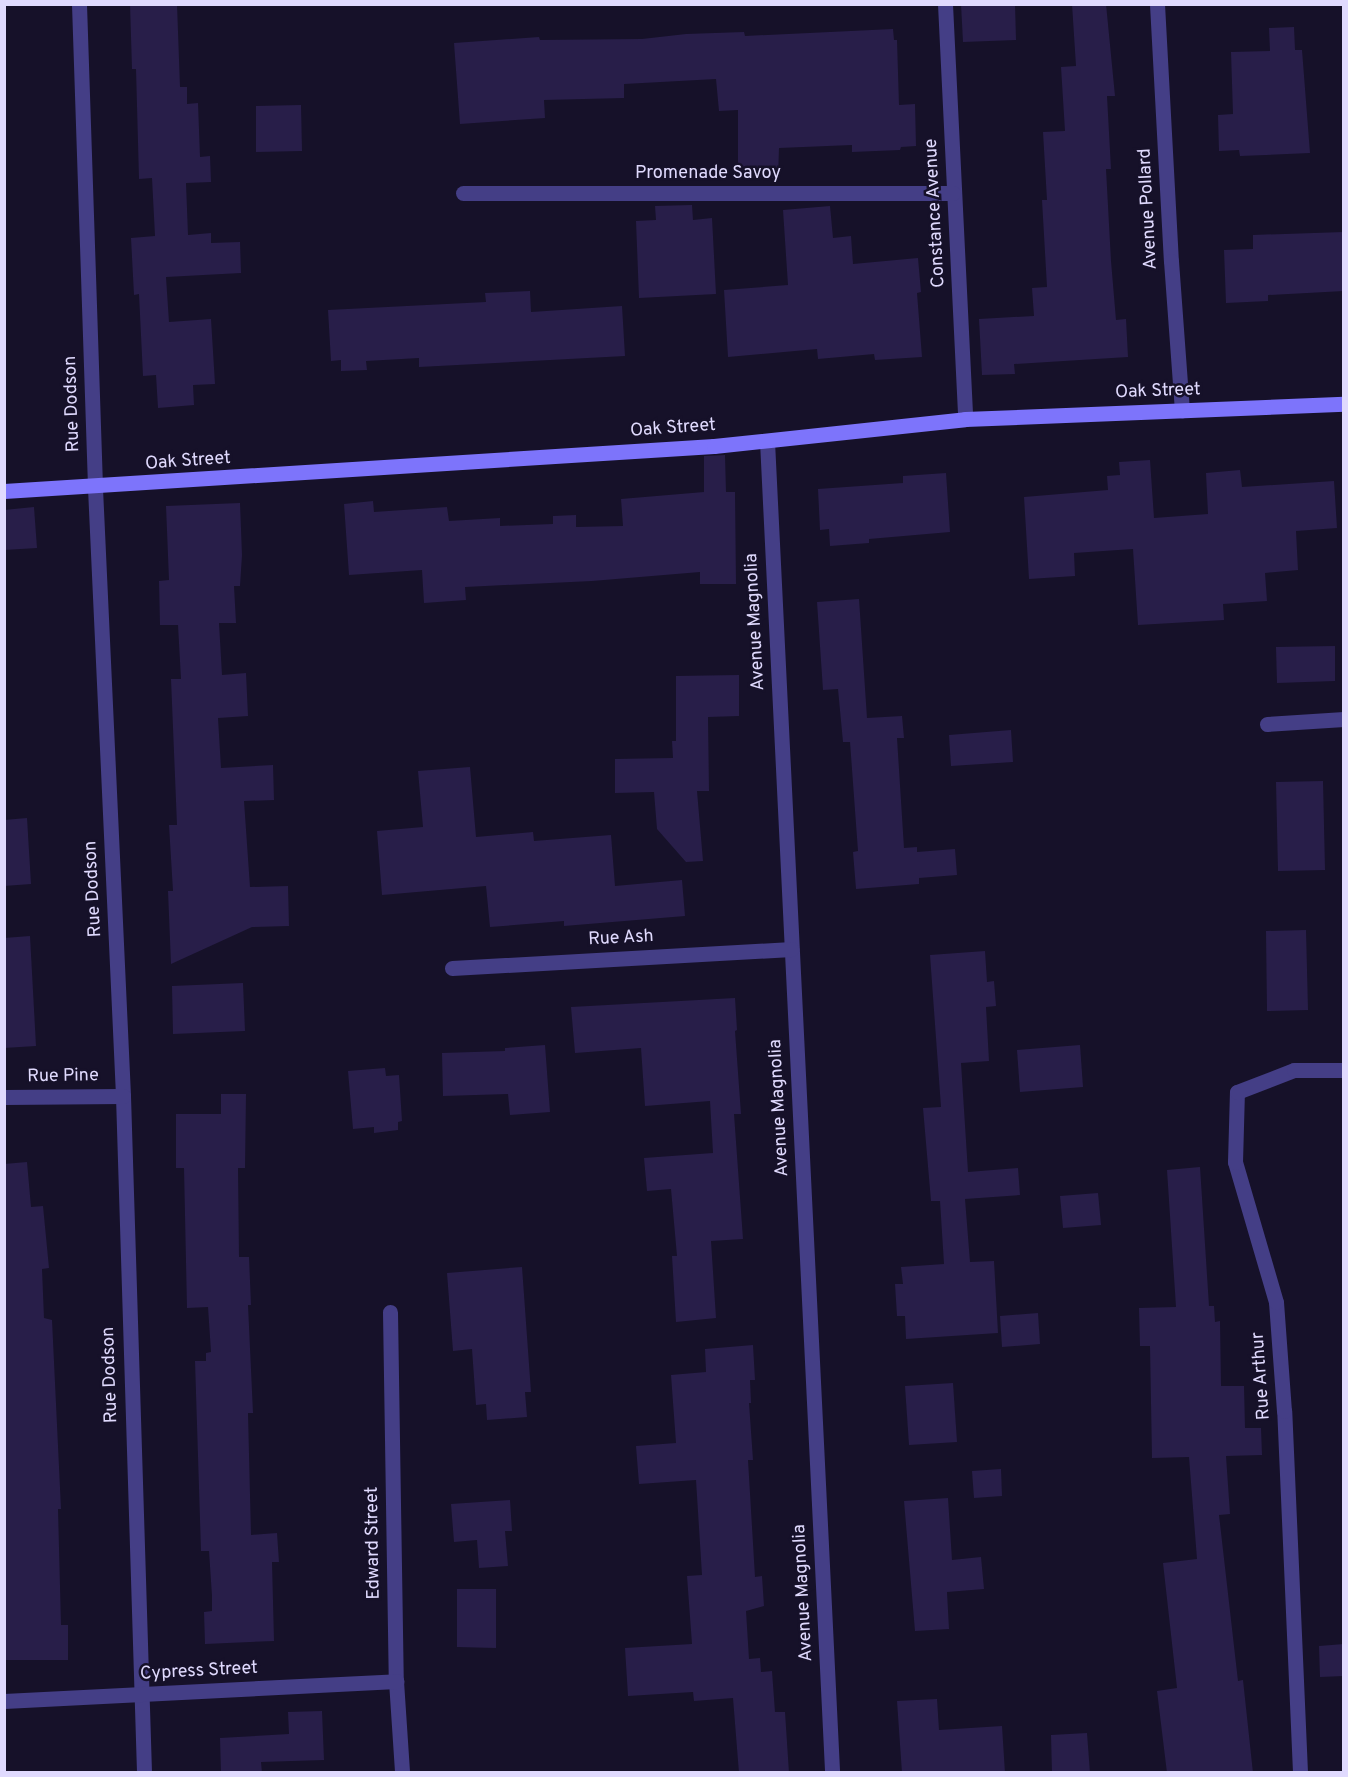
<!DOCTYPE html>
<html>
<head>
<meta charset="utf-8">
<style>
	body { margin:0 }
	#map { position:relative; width:1348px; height:1777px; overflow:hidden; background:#161129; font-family:Overpass,sans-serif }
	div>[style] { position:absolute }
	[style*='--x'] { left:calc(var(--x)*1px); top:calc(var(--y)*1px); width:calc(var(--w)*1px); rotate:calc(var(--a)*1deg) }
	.building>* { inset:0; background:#281e49 }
	.street>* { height:15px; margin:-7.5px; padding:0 7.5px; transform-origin:7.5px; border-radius:7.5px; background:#443e86 }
	.secondary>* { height:15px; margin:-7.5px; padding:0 7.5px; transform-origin:7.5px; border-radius:7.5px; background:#7d74fb }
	span { translate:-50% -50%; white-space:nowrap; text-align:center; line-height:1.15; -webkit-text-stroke:5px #161129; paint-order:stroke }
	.street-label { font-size:18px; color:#e0dafe }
	.frame { position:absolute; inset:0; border:6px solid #e0dafe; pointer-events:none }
</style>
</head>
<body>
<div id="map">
	<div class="building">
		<div style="clip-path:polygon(130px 4px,177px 4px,180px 87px,187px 87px,187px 104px,198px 103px,200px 157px,210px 156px,211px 182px,186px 183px,188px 235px,211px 233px,211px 243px,240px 242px,241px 273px,166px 277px,169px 322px,211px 319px,215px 384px,193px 385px,194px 405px,158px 408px,156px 375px,143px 376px,139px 294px,134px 295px,131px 238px,155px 236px,152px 178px,139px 179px,136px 69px,132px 69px)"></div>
		<div style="clip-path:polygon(961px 4px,1015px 4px,1016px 40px,963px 42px)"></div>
		<div style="clip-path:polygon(1072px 4px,1106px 4px,1115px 96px,1107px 96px,1111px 169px,1106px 169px,1111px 261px,1116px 320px,1126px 319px,1128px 357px,1014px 364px,1015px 374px,982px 375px,979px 319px,1034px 316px,1032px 288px,1047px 287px,1042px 200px,1047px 200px,1043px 132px,1065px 131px,1061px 67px,1076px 66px)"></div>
		<div style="clip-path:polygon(1294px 27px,1295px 50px,1302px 50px,1310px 153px,1240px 156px,1239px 150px,1219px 151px,1218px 115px,1233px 114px,1231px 52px,1270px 51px,1269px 28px)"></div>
		<div style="clip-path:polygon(893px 29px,894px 40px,897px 40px,899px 105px,915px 104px,916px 146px,901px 147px,900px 150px,852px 152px,852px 145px,779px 148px,778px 178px,738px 178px,738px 110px,719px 111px,716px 79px,624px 84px,624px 98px,544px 100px,545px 118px,460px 124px,454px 43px,539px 37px,540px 40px,642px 39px,686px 34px,744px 32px,745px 36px)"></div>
		<div style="clip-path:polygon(301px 105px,302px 151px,256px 152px,256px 106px)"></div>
		<div style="clip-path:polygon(692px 205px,693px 220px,712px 218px,716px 294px,639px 298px,636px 221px,656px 220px,655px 206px)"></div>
		<div style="clip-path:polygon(830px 206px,833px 238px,851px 236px,853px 264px,918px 258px,921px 292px,917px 293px,922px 357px,875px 360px,874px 354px,818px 359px,817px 349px,728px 357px,724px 290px,788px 285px,783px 210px)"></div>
		<div style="clip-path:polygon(1344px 232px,1344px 291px,1268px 295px,1268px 301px,1226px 303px,1224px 250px,1253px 249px,1253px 235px)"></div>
		<div style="clip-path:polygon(530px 291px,531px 312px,622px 306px,625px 356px,419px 367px,419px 358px,366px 361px,367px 370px,341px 371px,341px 360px,331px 361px,328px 310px,486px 302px,485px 293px)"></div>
		<div style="clip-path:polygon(725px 455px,726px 492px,735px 492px,736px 584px,700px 584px,700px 572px,592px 581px,465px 587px,466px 600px,424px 603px,422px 570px,349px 575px,344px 504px,373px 501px,374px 512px,447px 507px,449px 521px,500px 518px,500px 526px,553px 524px,553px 516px,576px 515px,576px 527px,623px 526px,621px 499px,704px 492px,704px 456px)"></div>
		<div style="clip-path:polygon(1150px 460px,1154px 518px,1208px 514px,1206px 473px,1240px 470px,1242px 487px,1334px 481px,1337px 528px,1296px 531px,1298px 570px,1265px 573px,1267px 601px,1223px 604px,1224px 620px,1138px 625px,1133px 549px,1074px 553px,1075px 576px,1029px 579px,1024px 497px,1108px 490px,1107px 476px,1120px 475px,1119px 462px)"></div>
		<div style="clip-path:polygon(946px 473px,950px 532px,869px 539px,869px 543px,830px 546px,829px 529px,820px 530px,818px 489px,903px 483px,903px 476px)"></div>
		<div style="clip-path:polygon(240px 503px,242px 555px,240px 586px,234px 586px,236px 623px,219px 623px,222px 675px,246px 673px,248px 716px,218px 718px,221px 768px,273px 765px,274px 800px,244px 801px,250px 887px,288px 886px,289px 926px,252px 927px,171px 964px,168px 891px,173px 891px,169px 825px,177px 825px,171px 679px,181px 679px,178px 625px,160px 625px,159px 581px,169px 580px,166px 506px)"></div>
		<div style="clip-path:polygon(34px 507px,37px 548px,4px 550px,4px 510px)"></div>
		<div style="clip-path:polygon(859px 599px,867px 718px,902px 716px,904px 738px,897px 738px,904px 848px,917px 847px,917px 852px,955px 849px,957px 875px,919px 878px,919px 884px,856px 889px,853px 852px,858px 851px,850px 742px,843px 742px,838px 689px,823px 690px,817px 602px)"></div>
		<div style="clip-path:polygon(1335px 646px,1335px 681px,1277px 683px,1276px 647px)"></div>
		<div style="clip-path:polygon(739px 675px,739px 716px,708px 717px,709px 791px,697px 791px,703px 861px,686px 862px,657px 829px,654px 792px,615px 793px,615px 759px,673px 758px,672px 741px,676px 741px,676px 676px)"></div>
		<div style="clip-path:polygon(1011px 730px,1013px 762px,951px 766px,949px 735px)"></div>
		<div style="clip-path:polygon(470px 767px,476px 837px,533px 832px,534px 841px,611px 835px,615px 886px,682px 880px,685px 916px,564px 926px,564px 921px,490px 927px,486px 886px,382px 895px,377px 831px,423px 827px,418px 771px)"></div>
		<div style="clip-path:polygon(1323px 781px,1325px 870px,1278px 871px,1276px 782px)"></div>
		<div style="clip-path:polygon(27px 818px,31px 884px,4px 886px,4px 820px)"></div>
		<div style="clip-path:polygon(1306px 930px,1308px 1010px,1267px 1011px,1266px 931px)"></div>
		<div style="clip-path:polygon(30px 936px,36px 1046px,4px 1048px,4px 938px)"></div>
		<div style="clip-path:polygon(985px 951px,987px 982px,994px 981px,996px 1006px,986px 1007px,989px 1061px,961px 1063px,968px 1172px,1018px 1168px,1020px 1195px,965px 1199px,970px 1262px,994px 1261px,998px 1333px,906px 1339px,905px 1316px,897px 1316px,895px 1284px,903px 1284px,901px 1267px,944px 1264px,940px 1201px,931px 1201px,923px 1108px,941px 1107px,930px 955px)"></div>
		<div style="clip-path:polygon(243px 983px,245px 1031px,173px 1034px,172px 986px)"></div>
		<div style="clip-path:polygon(735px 998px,737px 1030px,735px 1031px,741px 1114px,734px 1114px,743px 1239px,711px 1241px,716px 1318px,676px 1322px,672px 1256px,677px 1256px,671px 1189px,647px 1191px,644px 1158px,713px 1153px,710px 1101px,645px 1106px,641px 1048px,575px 1053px,571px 1007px)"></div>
		<div style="clip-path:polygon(545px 1045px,550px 1112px,510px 1115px,508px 1094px,443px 1096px,442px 1053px,505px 1051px,505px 1048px)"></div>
		<div style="clip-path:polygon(1080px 1045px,1083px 1087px,1020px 1092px,1017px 1050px)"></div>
		<div style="clip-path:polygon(385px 1068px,386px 1076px,399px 1075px,402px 1121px,398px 1122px,398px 1130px,374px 1133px,374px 1127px,353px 1129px,348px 1071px)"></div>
		<div style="clip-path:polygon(221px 1094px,246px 1094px,245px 1168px,238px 1168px,239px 1257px,249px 1257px,251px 1305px,248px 1305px,253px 1413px,248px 1413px,251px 1535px,277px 1533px,279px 1562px,272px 1562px,274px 1641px,205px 1644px,204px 1612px,212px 1611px,212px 1596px,209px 1551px,201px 1551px,195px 1361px,206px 1361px,206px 1353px,211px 1352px,208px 1307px,187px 1308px,184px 1168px,176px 1168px,176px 1114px,221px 1114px)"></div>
		<div style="clip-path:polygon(27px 1162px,31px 1207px,43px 1206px,49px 1268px,42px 1269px,44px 1318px,52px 1320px,61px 1509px,58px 1509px,61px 1625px,68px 1625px,68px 1660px,4px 1660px,4px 1164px)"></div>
		<div style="clip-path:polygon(1200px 1167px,1209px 1306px,1214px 1306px,1215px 1322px,1220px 1321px,1221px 1386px,1244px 1386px,1245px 1428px,1261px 1428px,1262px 1455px,1226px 1456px,1230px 1514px,1219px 1515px,1238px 1681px,1243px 1680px,1253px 1773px,1167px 1773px,1157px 1691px,1177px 1688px,1163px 1563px,1197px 1559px,1189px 1457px,1152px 1458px,1150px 1346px,1140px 1346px,1139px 1308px,1176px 1307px,1167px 1170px)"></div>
		<div style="clip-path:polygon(1098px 1193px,1101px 1225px,1063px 1228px,1060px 1196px)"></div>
		<div style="clip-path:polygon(522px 1267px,531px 1392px,525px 1392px,527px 1417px,487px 1420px,486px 1404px,476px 1405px,472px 1349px,453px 1351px,447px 1273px)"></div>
		<div style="clip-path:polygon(1038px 1313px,1040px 1344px,1002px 1347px,1000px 1316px)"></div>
		<div style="clip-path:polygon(753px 1345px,755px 1380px,750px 1380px,751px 1403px,749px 1403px,753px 1460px,748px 1460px,755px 1577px,762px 1576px,764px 1606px,746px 1611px,749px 1659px,760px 1658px,761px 1672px,772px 1671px,775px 1712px,785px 1712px,789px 1773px,739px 1773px,733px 1698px,694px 1701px,693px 1692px,628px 1696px,625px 1648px,692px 1644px,687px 1576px,702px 1575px,696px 1480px,639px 1484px,636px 1446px,676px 1443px,671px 1375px,706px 1372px,705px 1349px)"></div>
		<div style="clip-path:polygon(953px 1383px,957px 1442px,909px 1445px,905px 1386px)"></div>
		<div style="clip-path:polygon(1001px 1469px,1002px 1496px,974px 1498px,972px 1471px)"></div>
		<div style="clip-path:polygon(948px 1498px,952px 1560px,981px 1557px,984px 1589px,947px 1592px,949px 1629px,915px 1631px,904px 1501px)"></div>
		<div style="clip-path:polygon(510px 1500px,512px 1531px,505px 1531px,508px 1566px,479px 1568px,477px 1540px,454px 1542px,451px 1504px)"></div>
		<div style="clip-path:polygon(457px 1589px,496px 1589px,496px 1648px,457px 1647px)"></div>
		<div style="clip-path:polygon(1344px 1644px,1344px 1676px,1320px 1677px,1319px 1646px)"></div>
		<div style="clip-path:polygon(937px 1699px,939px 1730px,1002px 1726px,1005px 1773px,902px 1773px,897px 1701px)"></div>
		<div style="clip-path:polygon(322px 1711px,324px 1760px,261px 1762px,262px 1773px,221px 1773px,220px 1738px,289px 1734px,288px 1712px)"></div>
		<div style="clip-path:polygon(1087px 1733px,1090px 1773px,1052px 1773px,1051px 1735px)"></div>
	</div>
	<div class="street">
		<div style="--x:79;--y:4;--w:484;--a:88.1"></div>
		<div style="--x:95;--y:488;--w:609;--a:87.36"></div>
		<div style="--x:123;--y:1096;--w:676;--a:88.22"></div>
		<div style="--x:945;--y:4;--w:415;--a:87.2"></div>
		<div style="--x:1157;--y:4;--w:257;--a:86.9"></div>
		<div style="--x:1171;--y:261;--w:150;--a:85.8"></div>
		<div style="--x:463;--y:193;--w:490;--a:0"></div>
		<div style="--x:767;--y:441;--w:1333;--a:87.2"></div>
		<div style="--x:1267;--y:724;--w:77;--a:-3.7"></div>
		<div style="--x:452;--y:968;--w:340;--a:-3.2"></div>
		<div style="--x:4;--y:1097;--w:119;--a:-0.5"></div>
		<div style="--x:390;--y:1312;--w:369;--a:89.1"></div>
		<div style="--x:396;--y:1681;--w:91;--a:86.2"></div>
		<div style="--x:4;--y:1701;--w:393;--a:-2.9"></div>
		<div style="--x:1300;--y:1772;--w:361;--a:-92.5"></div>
		<div style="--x:1284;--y:1411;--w:109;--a:-94.2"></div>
		<div style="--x:1276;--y:1302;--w:146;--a:-106.3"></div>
		<div style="--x:1235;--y:1162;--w:70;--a:-88.4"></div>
		<div style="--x:1237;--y:1092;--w:61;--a:-21.1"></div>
		<div style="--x:1294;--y:1070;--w:50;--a:0"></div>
	</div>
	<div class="secondary">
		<div style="--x:4;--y:491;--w:711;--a:-3.63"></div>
		<div style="--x:714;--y:446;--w:252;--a:-6.1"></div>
		<div style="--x:965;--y:419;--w:379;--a:-2.3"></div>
	</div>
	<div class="street-label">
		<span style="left:708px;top:174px">Promenade Savoy</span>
		<span style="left:1149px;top:209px;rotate:-93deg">Avenue Pollard</span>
		<span style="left:936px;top:213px;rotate:-93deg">Constance Avenue</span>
		<span style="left:1158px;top:392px;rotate:-2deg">Oak Street</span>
		<span style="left:73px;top:404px;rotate:-92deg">Rue Dodson</span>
		<span style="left:673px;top:429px;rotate:-4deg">Oak Street</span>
		<span style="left:188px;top:462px;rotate:-4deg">Oak Street</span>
		<span style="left:756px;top:622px;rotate:-93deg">Avenue Magnolia</span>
		<span style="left:94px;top:889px;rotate:-93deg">Rue Dodson</span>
		<span style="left:621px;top:939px;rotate:-3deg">Rue Ash</span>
		<span style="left:63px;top:1077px;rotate:-1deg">Rue Pine</span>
		<span style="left:780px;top:1108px;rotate:-93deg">Avenue Magnolia</span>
		<span style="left:111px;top:1375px;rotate:-92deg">Rue Dodson</span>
		<span style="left:1262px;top:1376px;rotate:-94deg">Rue Arthur</span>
		<span style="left:374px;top:1543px;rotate:-91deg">Edward Street</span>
		<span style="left:804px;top:1593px;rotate:-93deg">Avenue Magnolia</span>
		<span style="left:199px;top:1672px;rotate:-3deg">Cypress Street</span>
	</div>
	<div class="frame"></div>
</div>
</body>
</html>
